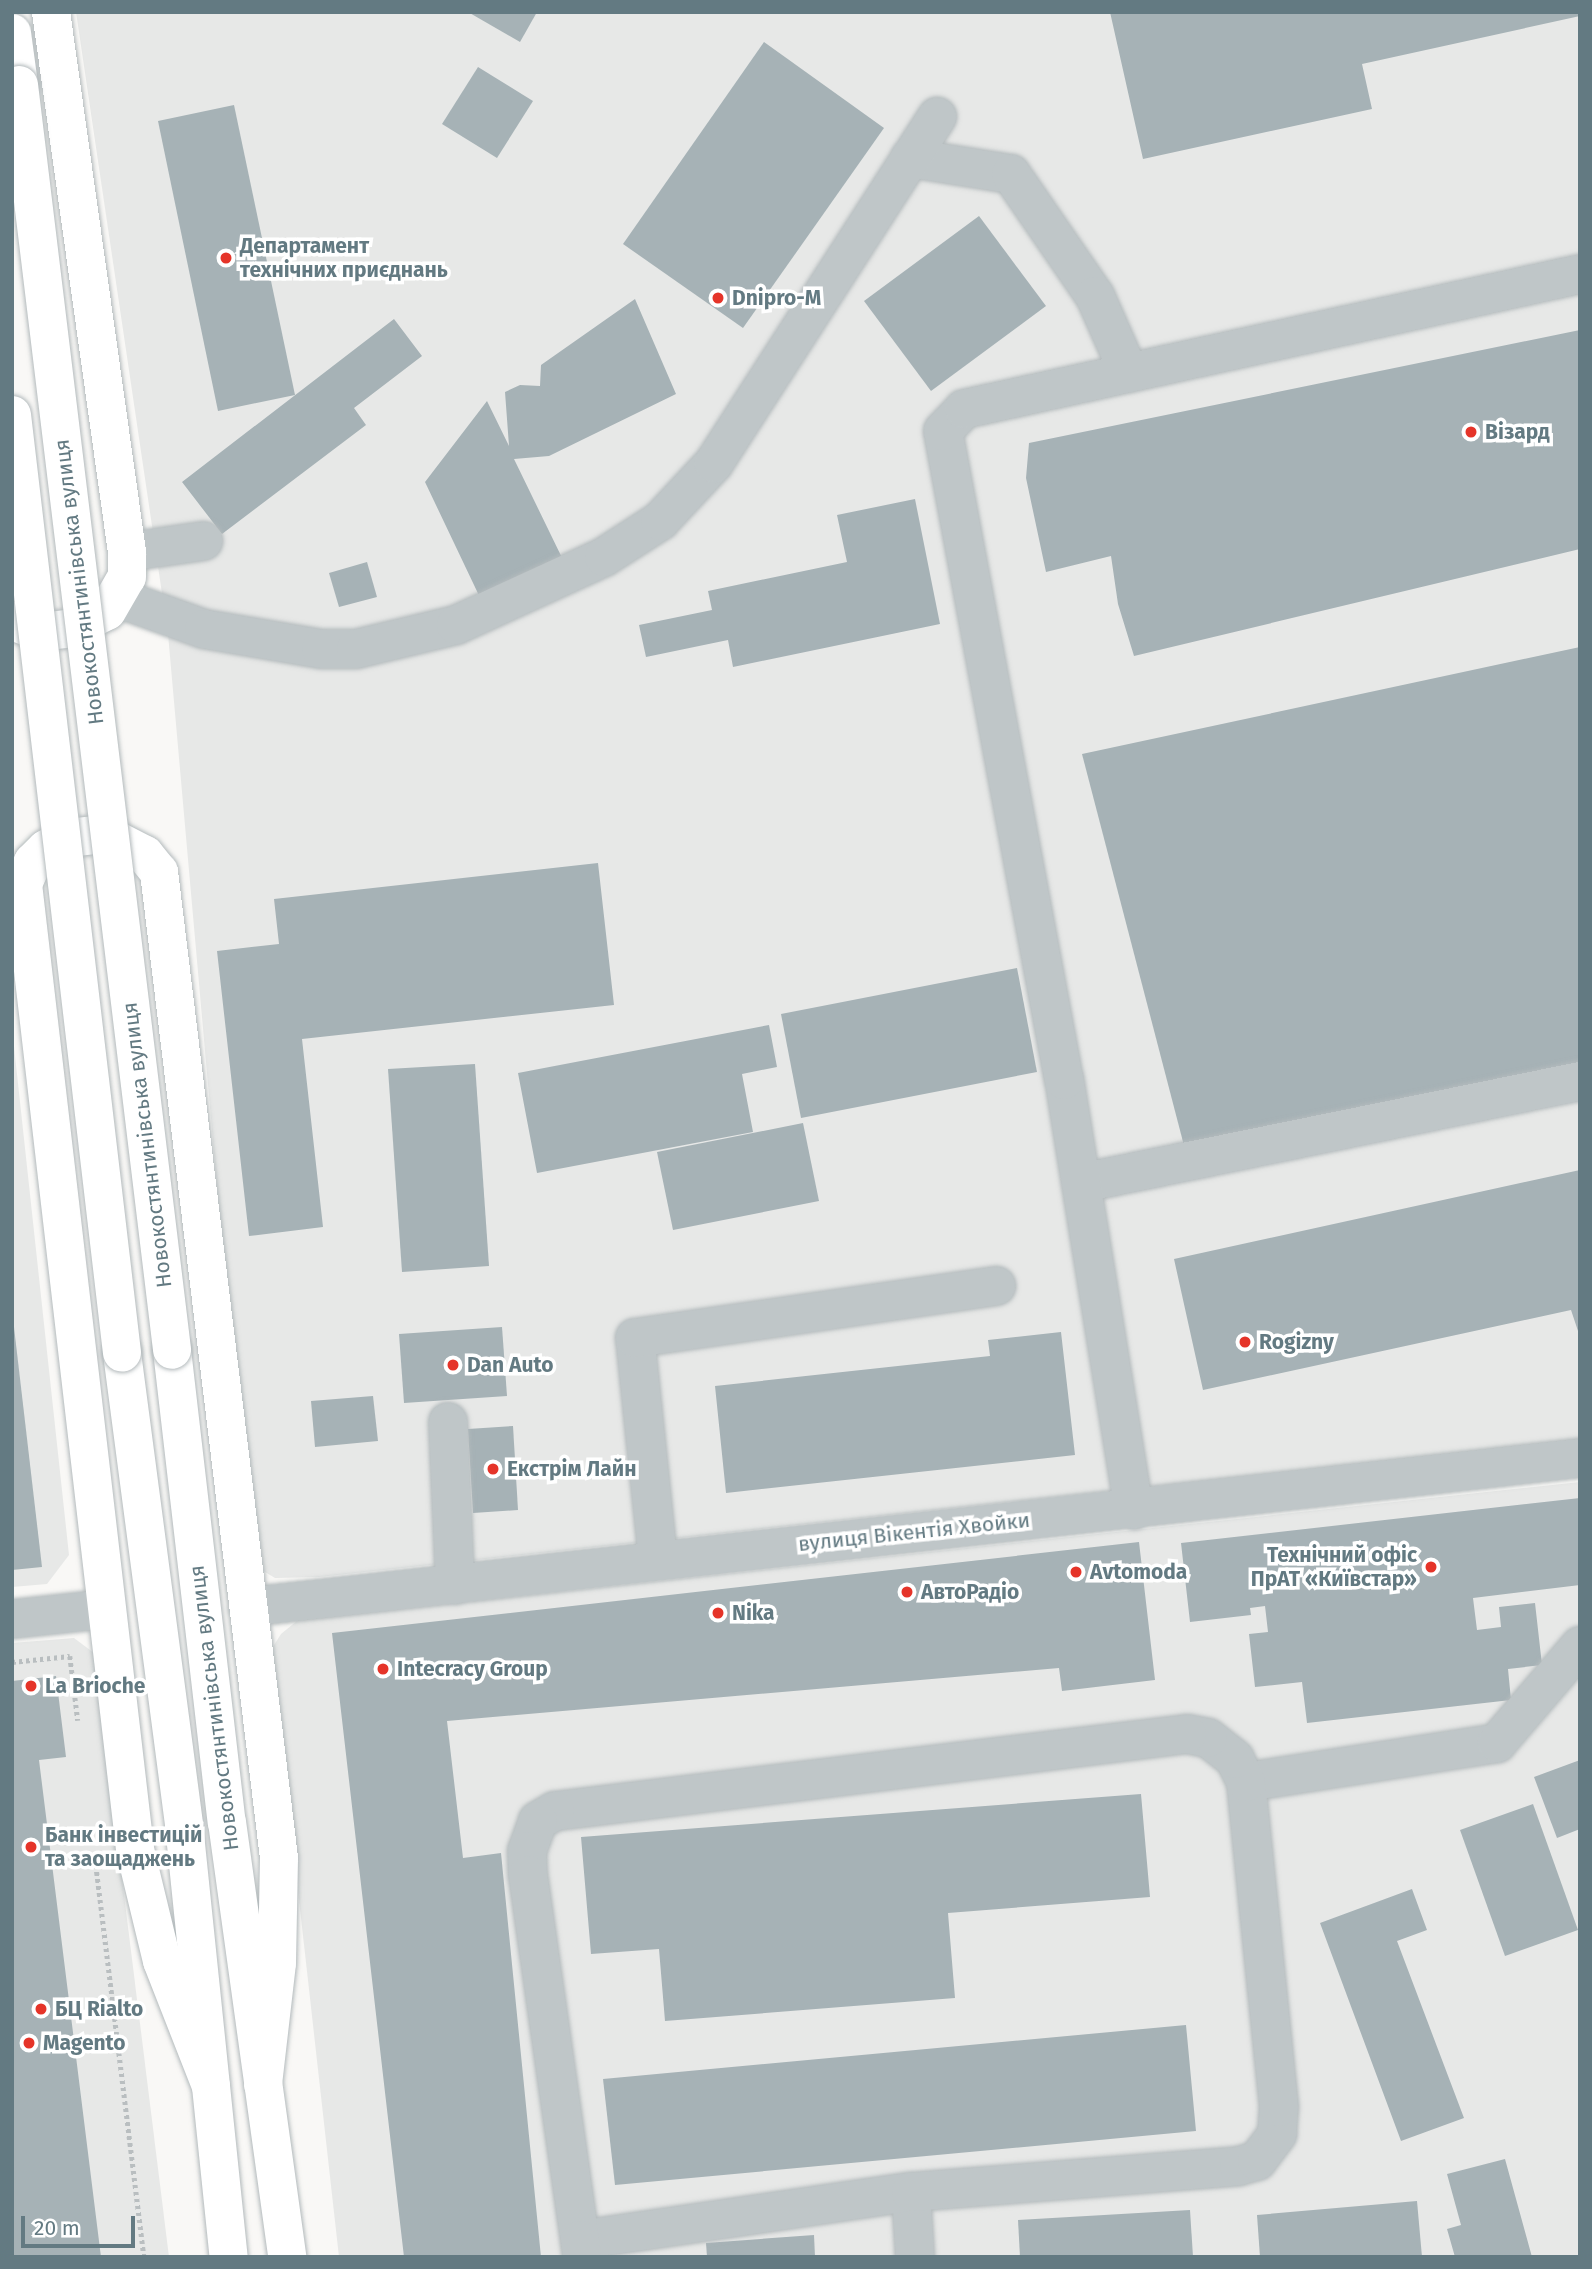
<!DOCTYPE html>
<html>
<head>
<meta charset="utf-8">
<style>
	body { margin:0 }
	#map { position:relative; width:1592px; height:2269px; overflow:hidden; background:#f9f8f6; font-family:"Fira Sans",sans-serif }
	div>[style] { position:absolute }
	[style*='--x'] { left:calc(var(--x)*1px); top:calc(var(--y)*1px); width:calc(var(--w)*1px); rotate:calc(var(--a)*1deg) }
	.built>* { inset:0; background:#e7e8e7 }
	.building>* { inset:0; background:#a6b2b6 }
	.path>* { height:4.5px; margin-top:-2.25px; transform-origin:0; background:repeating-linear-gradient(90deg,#b9bec0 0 3.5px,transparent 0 7px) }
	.roads { filter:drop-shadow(0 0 2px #b3babc) drop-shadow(0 0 2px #b3babc) }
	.minor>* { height:38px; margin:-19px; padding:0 19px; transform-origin:19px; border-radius:19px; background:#bfc6c8 }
	.major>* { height:38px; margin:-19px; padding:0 19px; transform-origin:19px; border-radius:19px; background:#fff }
	.bridges { filter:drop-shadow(0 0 2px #b3babc) drop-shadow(0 0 2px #b3babc) }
	.major-bridge>* { height:38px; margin:-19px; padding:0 19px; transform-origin:19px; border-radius:19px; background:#fff }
	.dots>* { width:19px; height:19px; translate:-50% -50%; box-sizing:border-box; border:4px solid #fff; border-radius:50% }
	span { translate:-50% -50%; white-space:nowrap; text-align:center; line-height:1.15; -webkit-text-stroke:7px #fff; paint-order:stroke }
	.poi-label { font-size:21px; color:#637a82; font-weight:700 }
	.left { translate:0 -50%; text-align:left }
	.right { translate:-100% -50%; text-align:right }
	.street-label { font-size:21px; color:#637a82 }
	.frame { position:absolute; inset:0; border:14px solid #637a82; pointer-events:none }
	.scale { position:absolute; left:21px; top:2216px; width:114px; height:32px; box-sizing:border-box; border:4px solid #637a82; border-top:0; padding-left:9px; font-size:21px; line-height:24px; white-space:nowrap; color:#637a82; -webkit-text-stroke:5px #fff; paint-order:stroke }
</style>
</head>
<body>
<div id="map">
	<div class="built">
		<div style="clip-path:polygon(76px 12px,1580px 12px,1580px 1440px,319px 1577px,275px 1578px,260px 1569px,250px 1558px,168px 634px)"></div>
		<div style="clip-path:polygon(12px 1028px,69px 1555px,47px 1584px,12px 1587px)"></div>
		<div style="clip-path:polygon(1580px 1482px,1580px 2257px,339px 2257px,271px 1650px,281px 1634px,298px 1620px)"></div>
		<div style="clip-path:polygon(74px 1638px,94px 1653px,169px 2257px,12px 2257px,12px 1643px)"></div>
	</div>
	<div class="building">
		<div style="clip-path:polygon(468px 12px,537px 12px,520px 42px)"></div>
		<div style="clip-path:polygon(1110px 12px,1580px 12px,1580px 16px,1362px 64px,1372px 109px,1143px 159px)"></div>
		<div style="clip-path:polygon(764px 42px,884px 128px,743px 328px,623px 244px)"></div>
		<div style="clip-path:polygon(478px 67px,533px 101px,497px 158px,442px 124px)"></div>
		<div style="clip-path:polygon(234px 105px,295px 395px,218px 411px,158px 121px)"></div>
		<div style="clip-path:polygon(979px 216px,1046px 306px,931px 391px,864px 301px)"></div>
		<div style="clip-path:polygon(635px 299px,676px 394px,549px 456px,514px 459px,566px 566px,484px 606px,425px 482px,487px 401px,509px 446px,505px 392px,520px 385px,540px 386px,541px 365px)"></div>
		<div style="clip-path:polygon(394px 319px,422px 356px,354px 408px,366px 425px,222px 534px,182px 482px)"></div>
		<div style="clip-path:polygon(1580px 330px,1580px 549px,1134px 656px,1118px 604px,1111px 556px,1046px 572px,1026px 478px,1029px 443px)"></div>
		<div style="clip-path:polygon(915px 499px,940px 624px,733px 667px,728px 640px,646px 657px,639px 625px,712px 610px,708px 591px,847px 562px,837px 515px)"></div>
		<div style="clip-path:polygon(367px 562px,377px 597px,339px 607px,329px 573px)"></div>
		<div style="clip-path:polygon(1580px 647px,1580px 1075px,1188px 1161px,1082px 754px)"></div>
		<div style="clip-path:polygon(598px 863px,614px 1005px,302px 1039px,323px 1227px,249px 1236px,217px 951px,279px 944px,274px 899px)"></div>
		<div style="clip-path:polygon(1017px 968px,1037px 1072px,801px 1118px,781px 1014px)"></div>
		<div style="clip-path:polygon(769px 1025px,777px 1067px,742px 1074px,753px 1132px,537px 1173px,518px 1073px)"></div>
		<div style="clip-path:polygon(475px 1064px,489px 1266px,402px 1272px,388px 1069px)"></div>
		<div style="clip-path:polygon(803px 1123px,819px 1201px,673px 1230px,657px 1152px)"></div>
		<div style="clip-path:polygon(1580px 1170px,1580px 1337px,1571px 1310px,1203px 1390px,1174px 1259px)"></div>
		<div style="clip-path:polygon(12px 1310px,42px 1567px,12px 1570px)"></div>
		<div style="clip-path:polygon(502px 1327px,507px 1396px,404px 1403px,399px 1334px)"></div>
		<div style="clip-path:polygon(1061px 1332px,1075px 1455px,726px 1493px,715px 1386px,990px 1356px,988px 1340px)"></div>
		<div style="clip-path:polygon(373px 1396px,378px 1441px,315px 1447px,311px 1401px)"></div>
		<div style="clip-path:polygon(513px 1426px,518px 1510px,473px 1513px,468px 1429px)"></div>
		<div style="clip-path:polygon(1580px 1498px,1580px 1585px,1473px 1598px,1477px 1630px,1501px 1627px,1499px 1607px,1535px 1603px,1542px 1665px,1508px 1669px,1511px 1700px,1307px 1723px,1302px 1682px,1255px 1687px,1249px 1634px,1268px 1632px,1265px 1606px,1250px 1608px,1251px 1615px,1190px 1622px,1181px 1543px)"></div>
		<div style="clip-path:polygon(1139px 1542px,1155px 1680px,1062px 1691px,1059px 1668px,447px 1721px,463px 1858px,501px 1853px,541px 2257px,404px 2257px,332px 1633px)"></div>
		<div style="clip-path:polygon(56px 1676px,66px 1757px,39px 1760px,101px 2257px,12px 2257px,12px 1681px)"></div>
		<div style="clip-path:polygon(1580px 1760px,1580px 1829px,1557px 1838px,1534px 1777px)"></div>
		<div style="clip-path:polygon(1141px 1794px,1150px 1897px,948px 1913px,955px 1998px,665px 2021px,659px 1949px,591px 1954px,581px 1837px)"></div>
		<div style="clip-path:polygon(1533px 1804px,1578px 1930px,1505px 1956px,1460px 1830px)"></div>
		<div style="clip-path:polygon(1412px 1889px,1427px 1930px,1397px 1941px,1464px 2118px,1401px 2141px,1320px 1923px)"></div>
		<div style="clip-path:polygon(1186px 2025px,1196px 2131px,615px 2185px,603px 2079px)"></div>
		<div style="clip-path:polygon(1505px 2159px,1532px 2257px,1455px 2257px,1447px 2229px,1461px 2225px,1447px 2174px)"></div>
		<div style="clip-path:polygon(1417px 2201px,1422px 2257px,1260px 2257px,1257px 2215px)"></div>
		<div style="clip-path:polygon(1190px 2210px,1193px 2257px,1020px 2257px,1018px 2220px)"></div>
		<div style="clip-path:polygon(814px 2235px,815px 2257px,707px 2257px,706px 2243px)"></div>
	</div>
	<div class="path">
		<div style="--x:12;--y:1662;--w:58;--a:-5.9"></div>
		<div style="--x:70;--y:1656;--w:65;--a:83"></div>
		<div style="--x:96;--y:1865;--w:395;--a:83"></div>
	</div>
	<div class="roads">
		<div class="minor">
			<div style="--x:910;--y:158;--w:102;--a:9"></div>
			<div style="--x:1011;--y:174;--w:148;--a:55.5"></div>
			<div style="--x:1095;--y:296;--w:84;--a:66.2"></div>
			<div style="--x:127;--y:552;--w:77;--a:-8.2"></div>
			<div style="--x:118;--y:598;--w:91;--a:19.8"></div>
			<div style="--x:204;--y:629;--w:119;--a:9.7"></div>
			<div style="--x:321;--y:649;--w:35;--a:0"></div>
			<div style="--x:356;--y:649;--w:103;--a:-13.5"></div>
			<div style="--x:456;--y:625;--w:163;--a:-24.7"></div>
			<div style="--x:604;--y:557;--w:67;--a:-32.7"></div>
			<div style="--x:660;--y:521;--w:79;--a:-47"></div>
			<div style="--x:714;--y:463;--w:412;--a:-57.2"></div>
			<div style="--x:1081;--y:1183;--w:509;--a:-11.55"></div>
			<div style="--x:448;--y:1422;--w:163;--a:87.5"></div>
			<div style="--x:1134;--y:1510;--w:436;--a:-99.2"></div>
			<div style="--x:1064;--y:1080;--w:660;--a:-100.56"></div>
			<div style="--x:943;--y:431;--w:30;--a:-46"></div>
			<div style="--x:964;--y:409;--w:631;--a:-12.36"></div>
			<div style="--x:658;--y:1559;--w:222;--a:-95.9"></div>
			<div style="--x:635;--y:1338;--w:365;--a:-8.2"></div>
			<div style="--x:248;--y:1607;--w:1340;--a:-6.38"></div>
			<div style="--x:12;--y:1619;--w:94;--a:-6.1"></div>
			<div style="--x:1246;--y:1782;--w:254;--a:-8.8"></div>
			<div style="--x:1497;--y:1743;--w:128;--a:-49.4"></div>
			<div style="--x:911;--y:2192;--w:65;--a:86.5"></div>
			<div style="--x:580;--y:2240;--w:334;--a:-8.3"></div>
			<div style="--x:911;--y:2192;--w:329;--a:-4.5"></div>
			<div style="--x:1239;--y:2166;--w:19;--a:-16"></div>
			<div style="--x:1257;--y:2161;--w:34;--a:-53"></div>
			<div style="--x:1277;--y:2134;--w:27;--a:-86"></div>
			<div style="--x:1279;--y:2107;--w:327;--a:-95.8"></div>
			<div style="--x:1246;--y:1782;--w:25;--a:-116"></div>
			<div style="--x:1235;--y:1759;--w:34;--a:-142"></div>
			<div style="--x:1208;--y:1738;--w:21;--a:-169"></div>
			<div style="--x:1187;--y:1734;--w:637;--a:173.05"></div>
			<div style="--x:555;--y:1811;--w:20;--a:150"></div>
			<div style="--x:538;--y:1821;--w:32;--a:110"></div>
			<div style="--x:527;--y:1851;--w:24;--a:88"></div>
			<div style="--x:528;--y:1875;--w:369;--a:81.9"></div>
			<div style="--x:580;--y:2240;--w:17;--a:83"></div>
		</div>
		<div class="major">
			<div style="--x:12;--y:33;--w:52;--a:82.3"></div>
			<div style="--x:12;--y:621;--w:31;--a:21"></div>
			<div style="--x:41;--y:632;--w:32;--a:-7"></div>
			<div style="--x:73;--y:628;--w:38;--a:-27"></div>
			<div style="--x:107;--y:611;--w:39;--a:-60"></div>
			<div style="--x:127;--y:577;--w:25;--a:-90"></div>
			<div style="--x:127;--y:552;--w:545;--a:-98.01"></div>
			<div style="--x:172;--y:1350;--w:475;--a:83.4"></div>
			<div style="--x:227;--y:1822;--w:439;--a:82.1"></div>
			<div style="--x:122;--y:1353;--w:476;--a:82.5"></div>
			<div style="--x:184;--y:1825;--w:434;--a:84.1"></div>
			<div style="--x:211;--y:2086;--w:134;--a:-111.4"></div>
			<div style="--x:162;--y:1961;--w:115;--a:-103.6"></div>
			<div style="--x:135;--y:1849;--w:971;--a:-96.62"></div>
			<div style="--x:23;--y:884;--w:24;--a:-66"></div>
			<div style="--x:33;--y:862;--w:18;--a:-45"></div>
			<div style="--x:46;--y:849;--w:24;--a:-28"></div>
			<div style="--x:67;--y:838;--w:37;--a:-6"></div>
			<div style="--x:104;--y:834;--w:46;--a:27.1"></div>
			<div style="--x:145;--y:855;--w:22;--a:51"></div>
			<div style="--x:159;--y:872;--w:993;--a:83.06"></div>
			<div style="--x:279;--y:1858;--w:105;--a:91.1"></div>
			<div style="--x:277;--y:1963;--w:122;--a:96.6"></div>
		</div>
	</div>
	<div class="bridges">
		<div class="major-bridge">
			<div style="--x:19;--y:85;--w:1274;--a:83.1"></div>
			<div style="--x:12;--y:415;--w:944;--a:83.31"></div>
		</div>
	</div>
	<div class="dots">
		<div style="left:226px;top:258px;background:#e53429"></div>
		<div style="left:718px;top:298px;background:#e53429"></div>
		<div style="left:1471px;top:432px;background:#e53429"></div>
		<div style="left:1245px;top:1342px;background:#e53429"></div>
		<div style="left:453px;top:1365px;background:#e53429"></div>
		<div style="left:493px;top:1469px;background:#e53429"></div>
		<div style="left:1431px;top:1567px;background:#e53429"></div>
		<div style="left:1076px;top:1572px;background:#e53429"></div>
		<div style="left:907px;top:1592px;background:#e53429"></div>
		<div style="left:718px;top:1613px;background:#e53429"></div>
		<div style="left:383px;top:1669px;background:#e53429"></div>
		<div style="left:31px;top:1686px;background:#e53429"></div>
		<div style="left:31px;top:1847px;background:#e53429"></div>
		<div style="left:41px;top:2009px;background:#e53429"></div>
		<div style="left:29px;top:2043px;background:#e53429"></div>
	</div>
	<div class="poi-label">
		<span class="left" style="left:240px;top:258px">Департамент<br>технічних приєднань</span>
		<span class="left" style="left:732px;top:298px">Dnipro-M</span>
		<span class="left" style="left:1485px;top:432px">Візард</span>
		<span class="left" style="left:1259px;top:1342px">Rogizny</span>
		<span class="left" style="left:467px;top:1365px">Dan Auto</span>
		<span class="left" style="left:507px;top:1469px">Екстрім Лайн</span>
		<span class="right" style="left:1417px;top:1567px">Технічний офіс<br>ПрАТ «Київстар»</span>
		<span class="left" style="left:1090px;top:1572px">Avtomoda</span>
		<span class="left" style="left:921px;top:1592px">АвтоРадіо</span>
		<span class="left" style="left:732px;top:1613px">Nika</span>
		<span class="left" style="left:397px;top:1669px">Intecracy Group</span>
		<span class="left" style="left:45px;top:1686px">La Brioche</span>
		<span class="left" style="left:45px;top:1847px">Банк інвестицій<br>та заощаджень</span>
		<span class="left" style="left:55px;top:2009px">БЦ Rialto</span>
		<span class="left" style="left:43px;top:2043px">Magento</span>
	</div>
	<div class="street-label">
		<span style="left:79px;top:582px;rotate:-97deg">Новокостянтинівська вулиця</span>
		<span style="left:147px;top:1145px;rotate:-97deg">Новокостянтинівська вулиця</span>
		<span style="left:914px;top:1532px;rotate:-6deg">вулиця Вікентія Хвойки</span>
		<span style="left:214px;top:1708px;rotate:-97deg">Новокостянтинівська вулиця</span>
	</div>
	<div class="frame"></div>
	<div class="scale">20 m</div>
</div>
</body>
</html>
